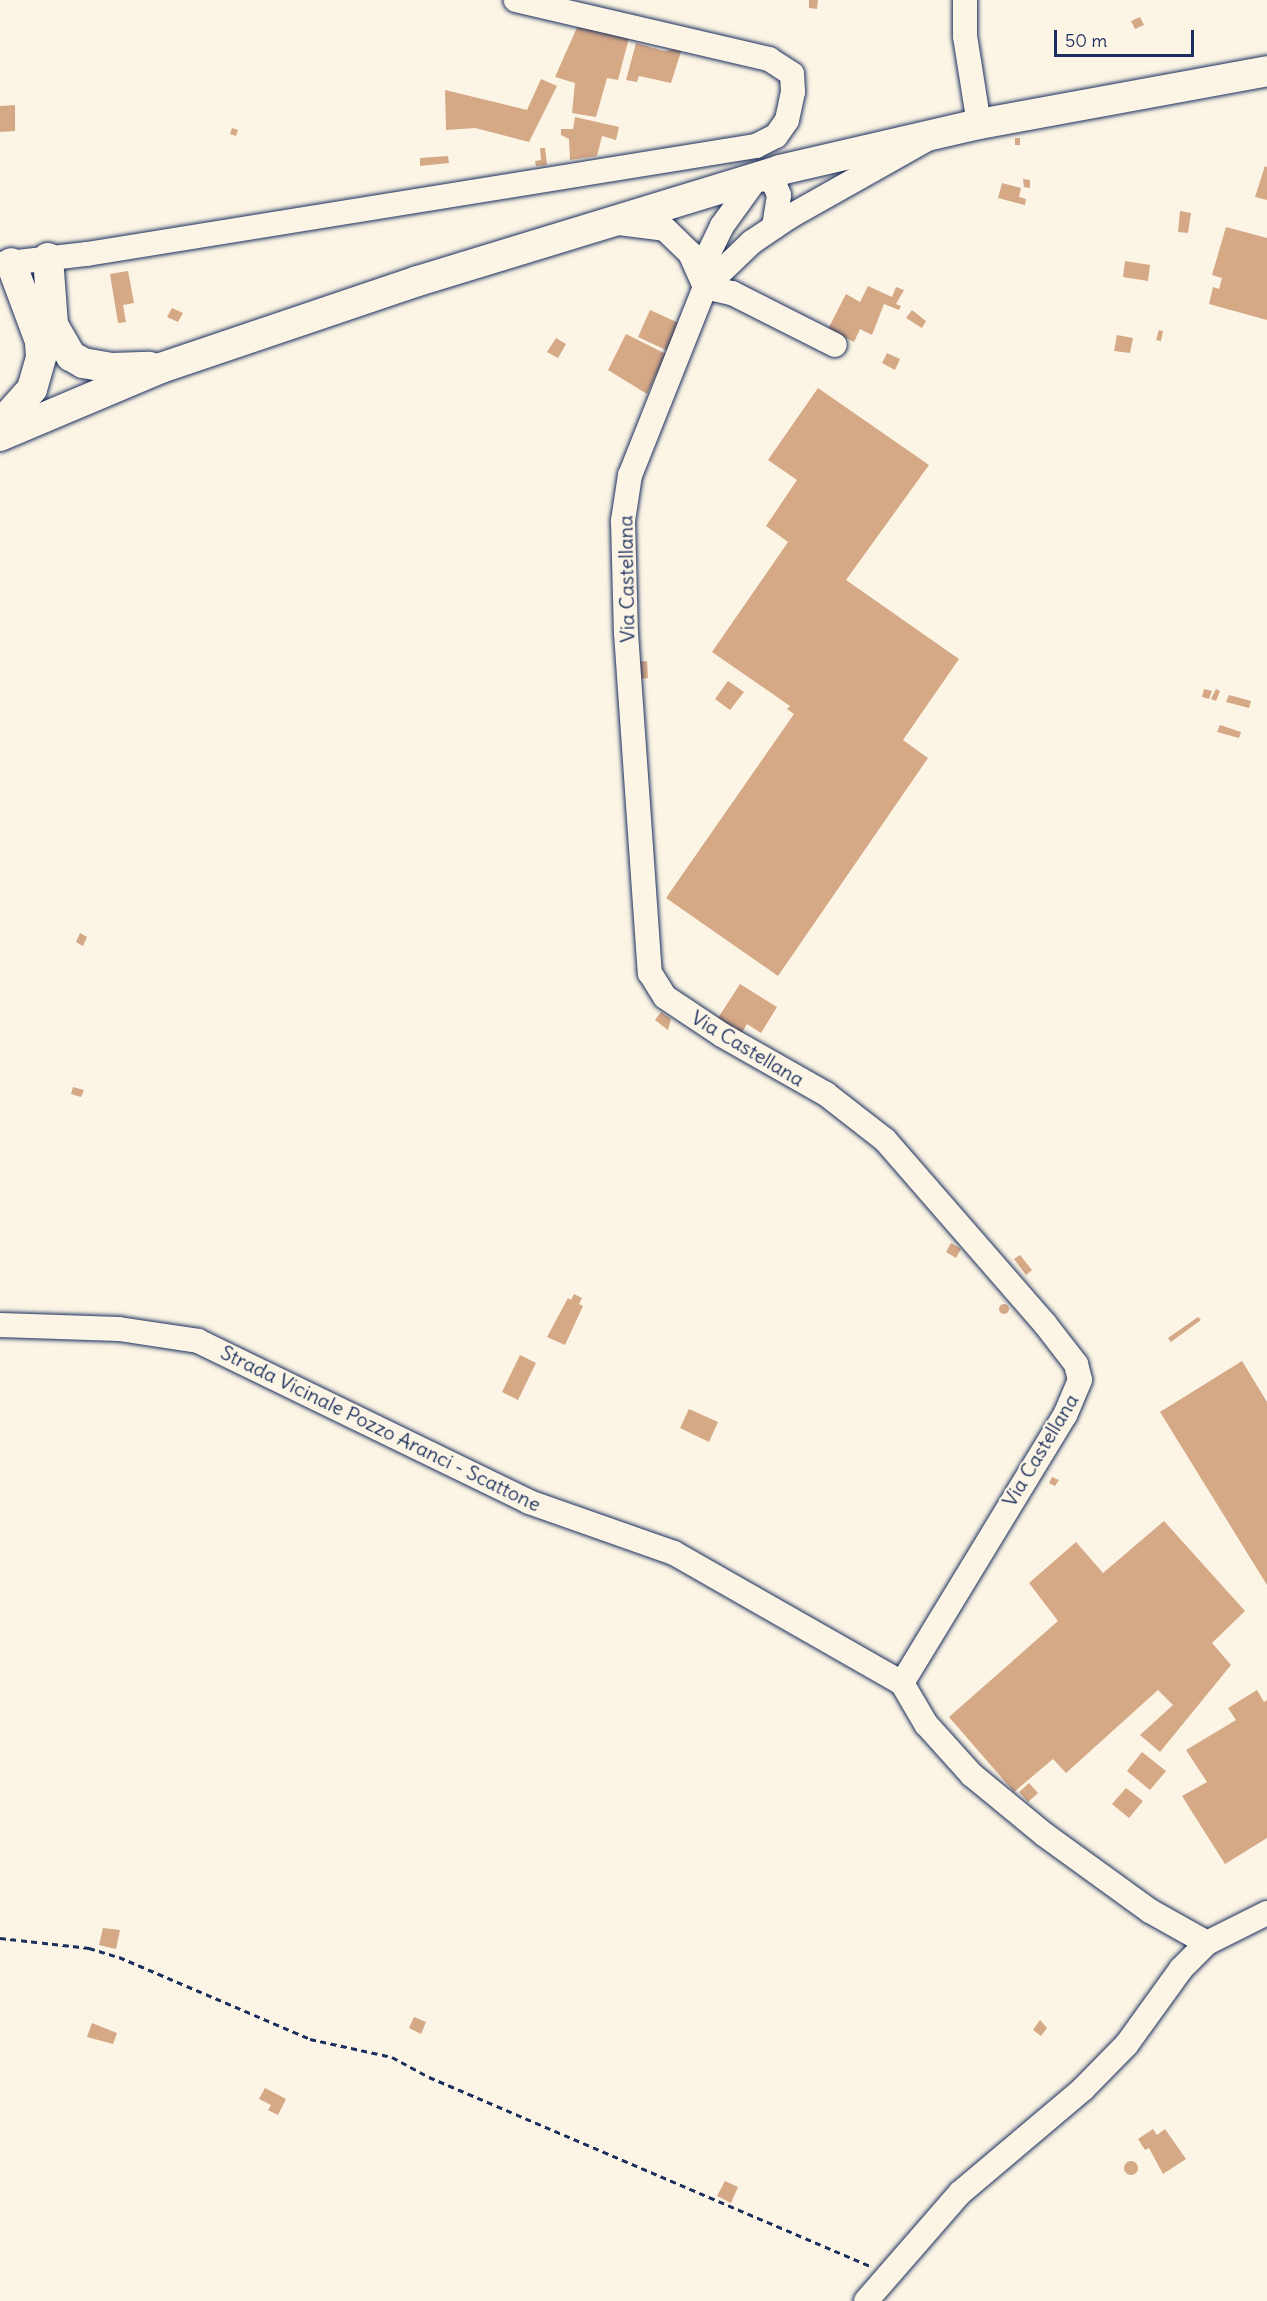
<!DOCTYPE html>
<html>
<head>
<meta charset="utf-8">
<style>
	body { margin:0 }
	#map { position:relative; width:1267px; height:2301px; overflow:hidden; background:#fcf5e5; font-family:Delius,sans-serif }
	div>[style] { position:absolute }
	[style*='--x'] { left:calc(var(--x)*1px); top:calc(var(--y)*1px); width:calc(var(--w)*1px); rotate:calc(var(--a)*1deg) }
	.building>* { inset:0; background:#d5a886 }
	.round { border-radius:50% }
	.path>* { height:3px; margin-top:-1.5px; transform-origin:0; background:repeating-linear-gradient(90deg,#1b2f5e 0 6px,transparent 0 10.5px) }
	.roads { filter:drop-shadow(0 0 2px #1b2f5e) drop-shadow(0 0 2px #1b2f5e) }
	.minor>* { height:24px; margin:-12px; padding:0 12px; transform-origin:12px; border-radius:12px; background:#fcf5e5 }
	.major>* { height:30px; margin:-15px; padding:0 15px; transform-origin:15px; border-radius:15px; background:#fcf5e5 }
	span { translate:-50% -50%; white-space:nowrap; text-align:center; line-height:1.15; -webkit-text-stroke:4.5px #fcf5e5; paint-order:stroke }
	.street-label { font-size:20px; color:#1b2f5e }
	.scale { position:absolute; left:1054px; top:30px; width:140px; height:27px; box-sizing:border-box; border:3px solid #1b2f5e; border-top:0; padding-left:8px; font-size:18px; line-height:21px; white-space:nowrap; color:#1b2f5e; -webkit-text-stroke:4px #fcf5e5; paint-order:stroke }
</style>
</head>
<body>
<div id="map">
	<div class="building">
		<div style="clip-path:polygon(809px 0,818px 0,817px 9px,809px 8px)"></div>
		<div style="clip-path:polygon(1140px 17px,1144px 25px,1135px 29px,1131px 21px)"></div>
		<div style="clip-path:polygon(579px 23px,630px 34px,618px 80px,607px 78px,596px 117px,572px 113px,575px 83px,555px 77px)"></div>
		<div style="clip-path:polygon(673px 42px,683px 45px,671px 83px,639px 76px,637px 82px,626px 80px,636px 43px,664px 51px,671px 50px)"></div>
		<div style="clip-path:polygon(541px 79px,557px 86px,529px 142px,475px 128px,446px 130px,445px 90px,527px 110px)"></div>
		<div style="clip-path:polygon(15px 105px,15px 131px,0 132px,0 106px)"></div>
		<div style="clip-path:polygon(575px 117px,619px 127px,616px 140px,602px 136px,597px 156px,570px 160px,569px 139px,561px 135px,561px 129px,573px 129px)"></div>
		<div style="clip-path:polygon(232px 128px,238px 130px,236px 136px,230px 134px)"></div>
		<div style="clip-path:polygon(1015px 138px,1020px 138px,1020px 145px,1015px 145px)"></div>
		<div style="clip-path:polygon(540px 148px,545px 148px,547px 165px,536px 166px,535px 161px,541px 160px)"></div>
		<div style="clip-path:polygon(448px 156px,449px 163px,420px 166px,420px 158px)"></div>
		<div style="clip-path:polygon(1265px 166px,1267px 167px,1267px 200px,1255px 197px)"></div>
		<div style="clip-path:polygon(1023px 179px,1030px 180px,1030px 188px,1024px 187px)"></div>
		<div style="clip-path:polygon(1002px 183px,1021px 188px,1019px 197px,1026px 199px,1025px 205px,998px 198px)"></div>
		<div style="clip-path:polygon(1180px 211px,1191px 213px,1188px 233px,1178px 232px)"></div>
		<div style="clip-path:polygon(1226px 227px,1267px 238px,1267px 320px,1209px 304px,1213px 287px,1219px 289px,1222px 278px,1212px 275px)"></div>
		<div style="clip-path:polygon(1125px 261px,1150px 265px,1148px 281px,1123px 277px)"></div>
		<div style="clip-path:polygon(128px 271px,134px 303px,123px 305px,126px 322px,118px 323px,110px 274px)"></div>
		<div style="clip-path:polygon(868px 286px,892px 297px,896px 287px,904px 290px,896px 304px,901px 306px,899px 310px,884px 304px,872px 335px,860px 329px,854px 342px,828px 329px,846px 294px,860px 302px)"></div>
		<div style="clip-path:polygon(172px 308px,183px 313px,178px 322px,167px 317px)"></div>
		<div style="clip-path:polygon(650px 310px,681px 324px,668px 351px,638px 337px)"></div>
		<div style="clip-path:polygon(912px 310px,926px 321px,922px 328px,906px 318px)"></div>
		<div style="clip-path:polygon(1159px 330px,1163px 331px,1161px 341px,1156px 340px)"></div>
		<div style="clip-path:polygon(626px 334px,666px 354px,647px 394px,608px 370px)"></div>
		<div style="clip-path:polygon(1117px 335px,1133px 338px,1130px 353px,1114px 351px)"></div>
		<div style="clip-path:polygon(556px 338px,566px 344px,558px 358px,547px 352px)"></div>
		<div style="clip-path:polygon(887px 353px,900px 359px,895px 370px,882px 363px)"></div>
		<div style="clip-path:polygon(818px 388px,929px 465px,846px 580px,959px 659px,903px 740px,928px 758px,778px 976px,666px 898px,794px 714px,787px 709px,790px 706px,712px 652px,788px 542px,766px 526px,797px 480px,768px 460px)"></div>
		<div style="clip-path:polygon(647px 661px,648px 678px,640px 679px,639px 662px)"></div>
		<div style="clip-path:polygon(728px 681px,744px 692px,730px 710px,715px 699px)"></div>
		<div style="clip-path:polygon(1204px 689px,1212px 691px,1209px 699px,1202px 697px)"></div>
		<div style="clip-path:polygon(1216px 689px,1220px 691px,1216px 701px,1211px 699px)"></div>
		<div style="clip-path:polygon(1229px 695px,1251px 701px,1249px 708px,1226px 702px)"></div>
		<div style="clip-path:polygon(1220px 725px,1241px 732px,1239px 738px,1217px 732px)"></div>
		<div style="clip-path:polygon(80px 933px,87px 937px,83px 946px,76px 942px)"></div>
		<div style="clip-path:polygon(740px 984px,777px 1007px,761px 1033px,747px 1024px,742px 1033px,718px 1018px)"></div>
		<div style="clip-path:polygon(661px 1012px,671px 1019px,668px 1030px,655px 1020px)"></div>
		<div style="clip-path:polygon(73px 1087px,84px 1090px,81px 1097px,71px 1094px)"></div>
		<div style="clip-path:polygon(951px 1243px,961px 1249px,956px 1258px,946px 1252px)"></div>
		<div style="clip-path:polygon(1020px 1255px,1032px 1270px,1026px 1275px,1014px 1259px)"></div>
		<div style="clip-path:polygon(574px 1294px,582px 1298px,579px 1304px,583px 1306px,565px 1345px,547px 1337px,568px 1298px,571px 1300px)"></div>
		<div class="round" style="left:999px;top:1304px;width:10px;height:10px"></div>
		<div style="clip-path:polygon(1198px 1317px,1201px 1320px,1171px 1342px,1168px 1338px)"></div>
		<div style="clip-path:polygon(520px 1355px,536px 1363px,518px 1400px,502px 1392px)"></div>
		<div style="clip-path:polygon(1242px 1361px,1267px 1402px,1267px 1585px,1160px 1412px)"></div>
		<div style="clip-path:polygon(689px 1409px,718px 1422px,709px 1442px,680px 1428px)"></div>
		<div style="clip-path:polygon(1052px 1477px,1059px 1480px,1055px 1486px,1049px 1483px)"></div>
		<div style="clip-path:polygon(1164px 1521px,1245px 1611px,1212px 1643px,1231px 1665px,1160px 1752px,1140px 1735px,1173px 1705px,1158px 1690px,1066px 1773px,1053px 1759px,1014px 1792px,949px 1717px,1058px 1621px,1029px 1583px,1076px 1542px,1103px 1573px)"></div>
		<div style="clip-path:polygon(1257px 1690px,1264px 1702px,1267px 1700px,1267px 1838px,1225px 1864px,1182px 1796px,1207px 1782px,1186px 1750px,1236px 1720px,1228px 1708px)"></div>
		<div style="clip-path:polygon(1142px 1752px,1166px 1771px,1150px 1790px,1127px 1771px)"></div>
		<div style="clip-path:polygon(1029px 1783px,1038px 1793px,1028px 1802px,1019px 1792px)"></div>
		<div style="clip-path:polygon(1126px 1788px,1143px 1801px,1129px 1818px,1112px 1804px)"></div>
		<div style="clip-path:polygon(103px 1928px,120px 1930px,116px 1949px,99px 1945px)"></div>
		<div style="clip-path:polygon(414px 2017px,426px 2022px,421px 2034px,409px 2028px)"></div>
		<div style="clip-path:polygon(1040px 2020px,1047px 2028px,1041px 2036px,1033px 2030px)"></div>
		<div style="clip-path:polygon(92px 2023px,117px 2033px,113px 2044px,87px 2037px)"></div>
		<div style="clip-path:polygon(265px 2088px,286px 2099px,278px 2115px,268px 2110px,271px 2105px,259px 2099px)"></div>
		<div style="clip-path:polygon(1153px 2129px,1157px 2135px,1165px 2129px,1186px 2159px,1163px 2174px,1149px 2148px,1145px 2150px,1138px 2139px)"></div>
		<div class="round" style="left:1124px;top:2161px;width:14px;height:14px"></div>
		<div style="clip-path:polygon(725px 2181px,738px 2187px,731px 2203px,717px 2196px)"></div>
	</div>
	<div class="path">
		<div style="--x:0;--y:1938;--w:90;--a:6.4"></div>
		<div style="--x:89;--y:1948;--w:31;--a:17"></div>
		<div style="--x:119;--y:1957;--w:208;--a:23.2"></div>
		<div style="--x:310;--y:2039;--w:84;--a:12.4"></div>
		<div style="--x:392;--y:2057;--w:42;--a:28.4"></div>
		<div style="--x:429;--y:2077;--w:479;--a:23.2"></div>
	</div>
	<div class="roads">
		<div class="minor">
			<div style="--x:965;--y:0;--w:36;--a:90"></div>
			<div style="--x:965;--y:36;--w:89;--a:81"></div>
			<div style="--x:619;--y:223;--w:46;--a:7.4"></div>
			<div style="--x:665;--y:229;--w:35;--a:44"></div>
			<div style="--x:690;--y:253;--w:37;--a:66"></div>
			<div style="--x:774;--y:227;--w:32;--a:-81"></div>
			<div style="--x:779;--y:195;--w:13;--a:-113"></div>
			<div style="--x:774;--y:183;--w:17;--a:-156"></div>
			<div style="--x:758;--y:176;--w:62;--a:125.8"></div>
			<div style="--x:722;--y:226;--w:30;--a:116"></div>
			<div style="--x:709;--y:253;--w:34;--a:97"></div>
			<div style="--x:705;--y:287;--w:202;--a:111.7"></div>
			<div style="--x:630;--y:475;--w:47;--a:98.7"></div>
			<div style="--x:623;--y:521;--w:112;--a:88.5"></div>
			<div style="--x:626;--y:633;--w:341;--a:86"></div>
			<div style="--x:650;--y:973;--w:28;--a:58"></div>
			<div style="--x:665;--y:997;--w:69;--a:33.7"></div>
			<div style="--x:722;--y:1035;--w:120;--a:29.6"></div>
			<div style="--x:826;--y:1094;--w:75;--a:37.9"></div>
			<div style="--x:885;--y:1140;--w:244;--a:49"></div>
			<div style="--x:1045;--y:1324;--w:51;--a:52.2"></div>
			<div style="--x:1076;--y:1364;--w:16;--a:76"></div>
			<div style="--x:1080;--y:1380;--w:38;--a:113"></div>
			<div style="--x:1065;--y:1415;--w:314;--a:121.3"></div>
			<div style="--x:0;--y:264;--w:88;--a:-6.6"></div>
			<div style="--x:87;--y:254;--w:678;--a:-9.17"></div>
			<div style="--x:756;--y:146;--w:22;--a:-27"></div>
			<div style="--x:776;--y:136;--w:19;--a:-55"></div>
			<div style="--x:787;--y:120;--w:29;--a:-78"></div>
			<div style="--x:793;--y:92;--w:18;--a:-93"></div>
			<div style="--x:792;--y:74;--w:27;--a:-147"></div>
			<div style="--x:769;--y:59;--w:260;--a:-166.9"></div>
			<div style="--x:705;--y:287;--w:65;--a:-43.8"></div>
			<div style="--x:752;--y:242;--w:45;--a:-34"></div>
			<div style="--x:789;--y:217;--w:155;--a:-29.4"></div>
			<div style="--x:705;--y:287;--w:28;--a:13"></div>
			<div style="--x:732;--y:293;--w:115;--a:26.8"></div>
			<div style="--x:0;--y:1325;--w:119;--a:1.9"></div>
			<div style="--x:119;--y:1329;--w:80;--a:8.6"></div>
			<div style="--x:198;--y:1341;--w:368;--a:25.9"></div>
			<div style="--x:529;--y:1502;--w:154;--a:19.4"></div>
			<div style="--x:674;--y:1553;--w:262;--a:29.7"></div>
			<div style="--x:902;--y:1683;--w:48;--a:59.7"></div>
			<div style="--x:926;--y:1724;--w:69;--a:48"></div>
			<div style="--x:972;--y:1775;--w:94;--a:39.4"></div>
			<div style="--x:1045;--y:1835;--w:130;--a:35.9"></div>
			<div style="--x:1150;--y:1911;--w:65;--a:29.3"></div>
			<div style="--x:866;--y:2301;--w:143;--a:-49"></div>
			<div style="--x:960;--y:2193;--w:161;--a:-40.2"></div>
			<div style="--x:1083;--y:2089;--w:63;--a:-45.6"></div>
			<div style="--x:1127;--y:2044;--w:92;--a:-54.2"></div>
			<div style="--x:1181;--y:1969;--w:37;--a:-45"></div>
			<div style="--x:1207;--y:1943;--w:67;--a:-26.6"></div>
		</div>
		<div class="major">
			<div style="--x:48;--y:258;--w:67;--a:85.7"></div>
			<div style="--x:53;--y:325;--w:36;--a:60"></div>
			<div style="--x:71;--y:356;--w:14;--a:30"></div>
			<div style="--x:83;--y:363;--w:29;--a:10"></div>
			<div style="--x:112;--y:368;--w:37;--a:-2"></div>
			<div style="--x:0;--y:425;--w:48;--a:-48.4"></div>
			<div style="--x:32;--y:389;--w:33;--a:-74"></div>
			<div style="--x:41;--y:357;--w:16;--a:-94"></div>
			<div style="--x:40;--y:341;--w:83;--a:-110.4"></div>
			<div style="--x:0;--y:436;--w:175;--a:-22.9"></div>
			<div style="--x:161;--y:368;--w:271;--a:-18.7"></div>
			<div style="--x:418;--y:281;--w:379;--a:-17"></div>
			<div style="--x:780;--y:170;--w:204;--a:-13"></div>
			<div style="--x:979;--y:124;--w:293;--a:-10.4"></div>
		</div>
	</div>
	<div class="street-label">
		<span style="left:626px;top:579px;rotate:-91deg">Via Castellana</span>
		<span style="left:748px;top:1048px;rotate:31deg">Via Castellana</span>
		<span style="left:381px;top:1428px;rotate:26deg">Strada Vicinale Pozzo Aranci - Scattone</span>
		<span style="left:1040px;top:1450px;rotate:-59deg">Via Castellana</span>
	</div>
	<div class="scale">50 m</div>
</div>
</body>
</html>
